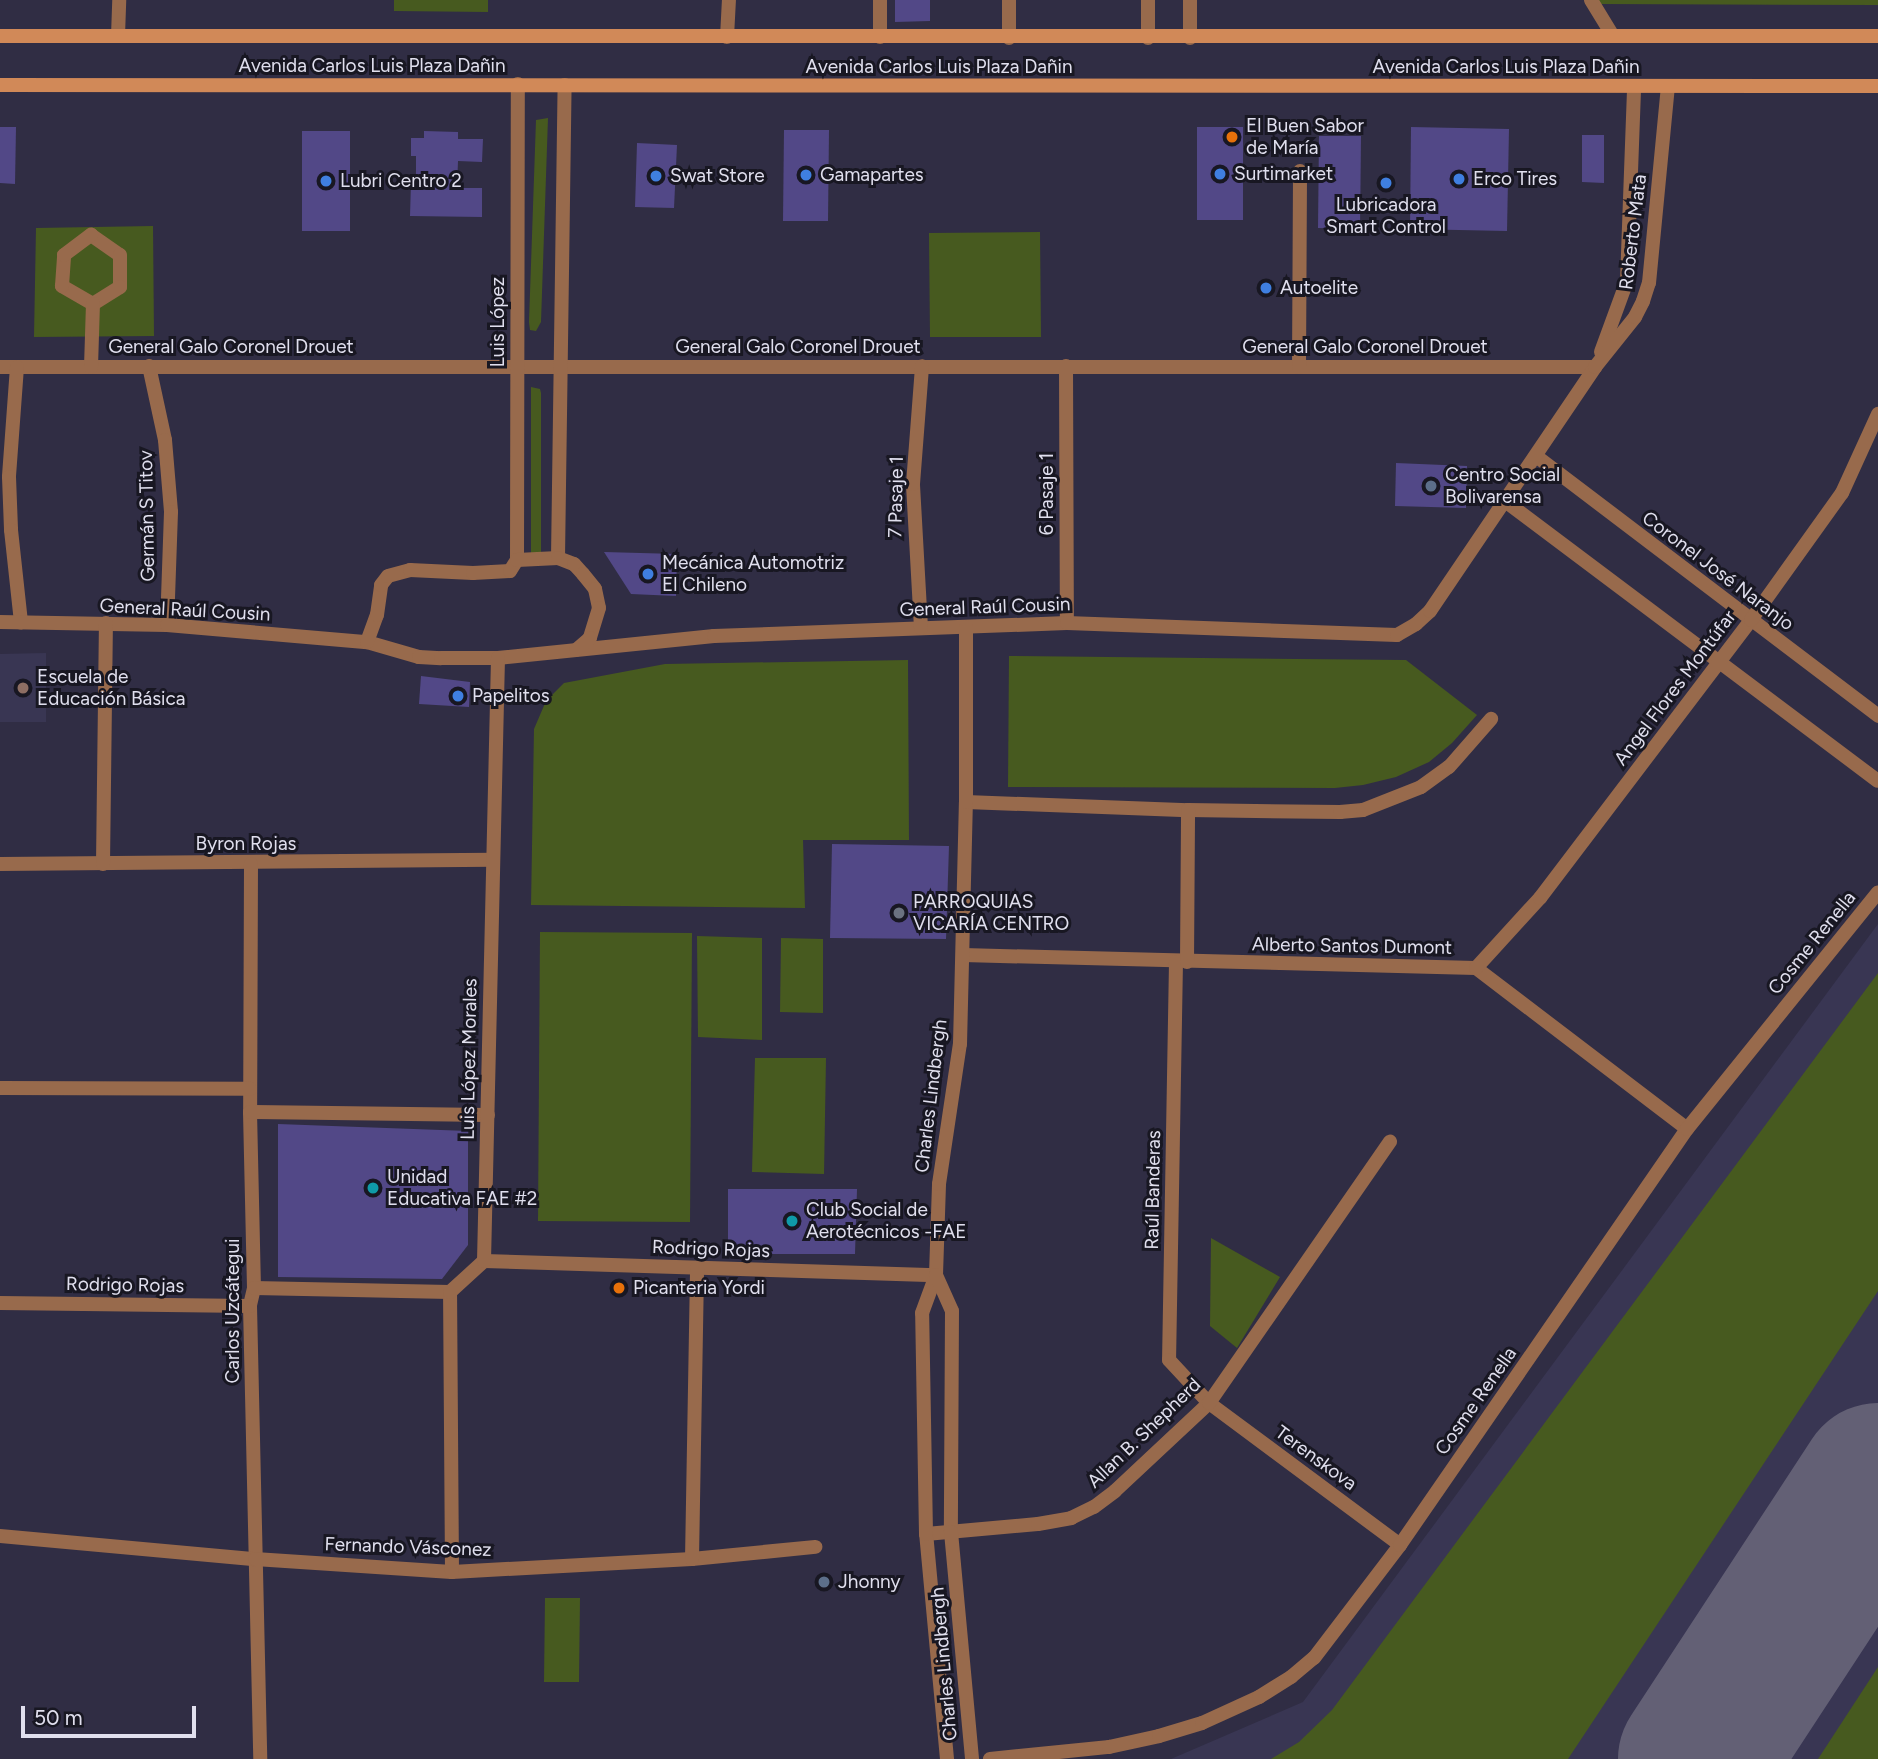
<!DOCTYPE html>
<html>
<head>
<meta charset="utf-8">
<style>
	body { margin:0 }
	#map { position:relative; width:1878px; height:1759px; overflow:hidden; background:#302d44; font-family:Figtree,sans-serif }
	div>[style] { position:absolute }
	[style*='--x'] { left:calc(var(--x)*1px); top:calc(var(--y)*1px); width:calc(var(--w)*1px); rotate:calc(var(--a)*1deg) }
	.built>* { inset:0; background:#393653 }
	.green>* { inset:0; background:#475a1f }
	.taxiway>* { height:63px; margin:-31.5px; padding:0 31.5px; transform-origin:31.5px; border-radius:31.5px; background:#636075 }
	.runway>* { height:158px; margin:-79px; padding:0 79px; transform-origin:79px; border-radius:79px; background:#636075 }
	.building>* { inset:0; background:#524887 }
	.minor>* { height:14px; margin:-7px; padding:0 7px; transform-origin:7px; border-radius:7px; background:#986a4c }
	.tertiary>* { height:14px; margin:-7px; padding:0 7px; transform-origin:7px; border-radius:7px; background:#986a4c }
	.secondary>* { height:14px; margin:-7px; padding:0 7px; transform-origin:7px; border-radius:7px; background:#d18958 }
	.dots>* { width:19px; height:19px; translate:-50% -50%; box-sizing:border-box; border:4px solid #181722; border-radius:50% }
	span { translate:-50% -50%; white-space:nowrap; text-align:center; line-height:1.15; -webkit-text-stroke:6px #181722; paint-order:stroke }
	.street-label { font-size:19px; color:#e0dfee }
	.poi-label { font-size:19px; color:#e0dfee }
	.left { translate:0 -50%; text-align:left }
	.scale { position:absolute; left:21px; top:1706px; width:175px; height:32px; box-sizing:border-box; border:4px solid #e0dfee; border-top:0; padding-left:9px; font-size:21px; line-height:24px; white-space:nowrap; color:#e0dfee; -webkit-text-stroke:5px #181722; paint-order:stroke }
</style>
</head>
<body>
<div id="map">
	<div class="built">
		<div style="clip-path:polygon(46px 653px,46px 722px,0 722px,0 654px)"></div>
		<div style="clip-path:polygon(1878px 924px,1878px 1759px,1171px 1759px,1303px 1702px)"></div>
	</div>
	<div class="green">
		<div style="clip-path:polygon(394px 0,488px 0,488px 12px,394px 11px)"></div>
		<div style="clip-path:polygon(1598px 0,1878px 0,1878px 5px,1600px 4px)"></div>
		<div style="clip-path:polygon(548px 118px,541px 322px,536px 331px,530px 330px,529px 322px,536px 120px)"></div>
		<div style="clip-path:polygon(153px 226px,154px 336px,34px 337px,36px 228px)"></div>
		<div style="clip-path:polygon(1040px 232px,1041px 337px,930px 337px,929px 233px)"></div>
		<div style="clip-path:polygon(531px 387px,540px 389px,541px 393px,541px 554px,531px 554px)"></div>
		<div style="clip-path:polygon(1009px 656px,1406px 660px,1477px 715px,1452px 743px,1429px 762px,1396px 777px,1363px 785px,1335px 788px,1008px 787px)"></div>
		<div style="clip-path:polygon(908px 660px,909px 840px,803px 840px,805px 908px,531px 905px,534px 729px,546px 701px,564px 683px,665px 664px)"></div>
		<div style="clip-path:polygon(540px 932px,692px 933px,690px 1222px,538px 1221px)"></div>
		<div style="clip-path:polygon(697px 936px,762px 938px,762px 1040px,698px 1037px)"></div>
		<div style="clip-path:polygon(781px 938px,823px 939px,823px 1013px,780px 1012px)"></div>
		<div style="clip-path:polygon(1878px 973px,1878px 1291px,1568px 1759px,1271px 1759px,1299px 1742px,1332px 1710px)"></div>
		<div style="clip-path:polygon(755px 1058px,826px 1058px,824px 1174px,752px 1172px)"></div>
		<div style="clip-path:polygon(1211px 1238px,1280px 1277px,1237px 1348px,1210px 1326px)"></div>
		<div style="clip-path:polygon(545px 1598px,580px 1598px,579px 1682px,544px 1682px)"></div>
		<div style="clip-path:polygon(1878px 1667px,1878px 1759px,1818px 1759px)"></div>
	</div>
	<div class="taxiway">
		<div style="--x:1766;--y:1654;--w:47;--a:-48.5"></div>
		<div style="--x:1797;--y:1619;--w:32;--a:-36"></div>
		<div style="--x:1823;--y:1600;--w:33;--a:-25"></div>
		<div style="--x:1853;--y:1586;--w:26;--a:-13"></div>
	</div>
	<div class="runway">
		<div style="--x:1697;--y:1759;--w:331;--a:-56.8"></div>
	</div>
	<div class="building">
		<div style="clip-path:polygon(895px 0,930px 0,930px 21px,895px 22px)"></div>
		<div style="clip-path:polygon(0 127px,16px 127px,15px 184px,0 183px)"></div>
		<div style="clip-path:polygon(1197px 127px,1243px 127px,1243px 220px,1197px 220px)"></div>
		<div style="clip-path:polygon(1411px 127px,1509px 129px,1507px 231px,1410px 229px)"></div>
		<div style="clip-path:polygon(784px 130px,829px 130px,828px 221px,783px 221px)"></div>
		<div style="clip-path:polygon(302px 131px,350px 131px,350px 231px,302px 231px)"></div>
		<div style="clip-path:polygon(424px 131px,458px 132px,458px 139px,483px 139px,482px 162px,458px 161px,457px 188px,482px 188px,482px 217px,410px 216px,411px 182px,416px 183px,416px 156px,411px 156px,411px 138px,424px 138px)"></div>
		<div style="clip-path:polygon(1582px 135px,1604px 135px,1604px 183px,1582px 182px)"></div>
		<div style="clip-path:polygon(1319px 136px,1361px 136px,1360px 229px,1318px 228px)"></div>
		<div style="clip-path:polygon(637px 143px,677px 145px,674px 208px,635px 207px)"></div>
		<div style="clip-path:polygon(1396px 463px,1467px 466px,1466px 508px,1395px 506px)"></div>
		<div style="clip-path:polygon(604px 552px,677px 554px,676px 596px,631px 594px)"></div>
		<div style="clip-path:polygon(421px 676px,470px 682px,469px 707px,419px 704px)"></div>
		<div style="clip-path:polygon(832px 844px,949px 846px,946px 939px,830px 938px)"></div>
		<div style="clip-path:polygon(278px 1124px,468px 1131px,468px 1245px,442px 1279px,278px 1277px)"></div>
		<div style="clip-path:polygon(728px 1189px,857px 1189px,855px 1254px,728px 1254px)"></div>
	</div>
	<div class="minor">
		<div style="--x:880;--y:0;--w:37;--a:90"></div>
		<div style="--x:1591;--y:0;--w:42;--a:58.6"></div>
		<div style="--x:118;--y:36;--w:36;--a:-88"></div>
		<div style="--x:727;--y:37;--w:37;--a:-87"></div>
		<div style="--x:1009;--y:38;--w:38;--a:-90"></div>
		<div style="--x:91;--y:235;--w:35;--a:35"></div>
		<div style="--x:120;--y:255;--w:32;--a:90"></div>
		<div style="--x:120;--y:287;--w:32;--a:148"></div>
		<div style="--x:93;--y:304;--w:36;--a:-150"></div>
		<div style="--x:62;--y:286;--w:31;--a:-86"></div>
		<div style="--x:64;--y:255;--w:34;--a:-37"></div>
		<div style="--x:1601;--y:352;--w:76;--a:-69.9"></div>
		<div style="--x:1627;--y:281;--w:195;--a:-87.9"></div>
		<div style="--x:149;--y:366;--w:76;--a:77.8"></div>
		<div style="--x:165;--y:440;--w:72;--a:85.2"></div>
		<div style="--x:171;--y:512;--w:113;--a:92"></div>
		<div style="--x:1066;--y:366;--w:257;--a:89.8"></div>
		<div style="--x:0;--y:367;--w:1595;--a:0"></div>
		<div style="--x:17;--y:367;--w:110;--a:94.2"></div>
		<div style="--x:9;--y:477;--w:53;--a:87.8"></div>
		<div style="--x:11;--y:530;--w:93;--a:83.8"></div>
		<div style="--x:91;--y:367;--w:63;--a:-88.2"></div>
		<div style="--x:1299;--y:367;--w:196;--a:-89.7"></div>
		<div style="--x:1536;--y:456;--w:430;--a:37.2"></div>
		<div style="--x:1505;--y:501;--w:466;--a:36.9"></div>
		<div style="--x:558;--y:558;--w:473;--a:-89.2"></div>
		<div style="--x:517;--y:560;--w:476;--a:-89.9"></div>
		<div style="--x:0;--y:622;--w:167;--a:1"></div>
		<div style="--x:167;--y:625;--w:201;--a:4.9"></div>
		<div style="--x:367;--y:642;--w:54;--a:16.1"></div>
		<div style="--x:419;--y:657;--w:22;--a:3"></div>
		<div style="--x:441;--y:658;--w:57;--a:0"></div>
		<div style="--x:498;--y:658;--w:217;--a:-5.8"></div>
		<div style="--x:714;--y:636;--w:353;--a:-2.1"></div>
		<div style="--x:1067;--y:623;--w:330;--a:2.1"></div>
		<div style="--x:1397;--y:635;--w:22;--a:-30"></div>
		<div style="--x:1416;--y:624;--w:19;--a:-43"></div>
		<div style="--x:1430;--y:611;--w:295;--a:-55.9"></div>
		<div style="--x:1595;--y:367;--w:64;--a:-51.3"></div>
		<div style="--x:1635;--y:317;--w:18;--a:-63"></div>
		<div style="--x:1643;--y:301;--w:19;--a:-72"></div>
		<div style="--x:1649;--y:283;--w:198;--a:-84.5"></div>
		<div style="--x:921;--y:628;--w:144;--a:-93.2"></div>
		<div style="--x:913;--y:484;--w:118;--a:-85.6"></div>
		<div style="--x:367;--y:642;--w:29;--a:-70"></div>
		<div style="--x:377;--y:615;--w:30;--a:-82"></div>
		<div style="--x:381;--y:585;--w:11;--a:-52"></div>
		<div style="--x:388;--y:576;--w:23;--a:-15"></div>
		<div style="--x:410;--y:570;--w:63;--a:2.7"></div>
		<div style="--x:473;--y:573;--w:37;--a:-3"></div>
		<div style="--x:510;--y:571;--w:13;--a:-58"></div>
		<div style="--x:517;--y:560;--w:41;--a:-2.8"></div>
		<div style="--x:558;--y:558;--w:17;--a:21"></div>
		<div style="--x:574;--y:564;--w:13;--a:48"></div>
		<div style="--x:583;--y:574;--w:19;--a:51"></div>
		<div style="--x:595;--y:589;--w:19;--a:78"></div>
		<div style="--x:599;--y:608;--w:31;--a:107"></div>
		<div style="--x:590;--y:638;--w:18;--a:139"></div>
		<div style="--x:966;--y:802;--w:222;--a:2.1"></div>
		<div style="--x:1188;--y:810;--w:152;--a:0.8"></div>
		<div style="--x:1340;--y:812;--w:23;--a:-5"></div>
		<div style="--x:1363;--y:810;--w:62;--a:-21.6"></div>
		<div style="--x:1421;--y:787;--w:34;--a:-36"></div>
		<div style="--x:1449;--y:767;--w:64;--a:-48.8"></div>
		<div style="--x:0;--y:864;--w:493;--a:-0.5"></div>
		<div style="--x:103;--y:864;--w:241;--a:-89.3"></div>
		<div style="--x:251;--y:864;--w:248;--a:90.2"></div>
		<div style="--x:250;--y:1112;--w:176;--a:88.7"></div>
		<div style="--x:254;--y:1288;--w:18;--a:103"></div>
		<div style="--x:250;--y:1306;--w:453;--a:88.7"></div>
		<div style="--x:963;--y:955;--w:513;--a:1.45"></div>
		<div style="--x:1476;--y:968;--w:265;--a:37.3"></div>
		<div style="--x:1176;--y:962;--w:398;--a:91"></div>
		<div style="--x:1169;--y:1360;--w:59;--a:47.1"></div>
		<div style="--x:1209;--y:1403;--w:238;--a:36.6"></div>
		<div style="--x:1187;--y:962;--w:152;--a:-89.6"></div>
		<div style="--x:1476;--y:968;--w:95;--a:-47.6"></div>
		<div style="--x:1540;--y:898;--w:349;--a:-52.8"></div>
		<div style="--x:1751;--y:620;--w:156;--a:-54.4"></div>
		<div style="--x:1842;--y:493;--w:87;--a:-65.5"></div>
		<div style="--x:0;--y:1088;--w:250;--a:0.2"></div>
		<div style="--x:250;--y:1112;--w:238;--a:0.7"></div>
		<div style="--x:484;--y:1261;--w:452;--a:1.8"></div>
		<div style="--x:936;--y:1275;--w:91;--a:-88.1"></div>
		<div style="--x:939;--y:1184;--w:142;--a:-81.5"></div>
		<div style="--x:960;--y:1044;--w:242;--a:-88.6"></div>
		<div style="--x:966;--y:802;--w:175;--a:-90"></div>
		<div style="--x:254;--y:1288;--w:196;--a:1.2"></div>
		<div style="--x:0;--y:1303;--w:250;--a:0.7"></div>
		<div style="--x:926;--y:1534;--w:112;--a:-5.1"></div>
		<div style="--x:1038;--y:1524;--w:34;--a:-10"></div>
		<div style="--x:1071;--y:1518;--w:25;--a:-26"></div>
		<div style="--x:1094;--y:1507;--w:26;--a:-37"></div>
		<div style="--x:1115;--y:1491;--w:129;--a:-43.1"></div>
		<div style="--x:1209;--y:1403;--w:318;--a:-55.3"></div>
		<div style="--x:0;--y:1536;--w:256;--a:5.2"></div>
		<div style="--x:255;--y:1559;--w:197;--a:3.8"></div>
		<div style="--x:452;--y:1572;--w:240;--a:-3.1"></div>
		<div style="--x:692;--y:1559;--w:124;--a:-5.6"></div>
		<div style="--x:692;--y:1559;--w:291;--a:-89"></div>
		<div style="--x:452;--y:1572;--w:280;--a:-90.4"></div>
		<div style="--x:450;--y:1292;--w:46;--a:-42.4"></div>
		<div style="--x:484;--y:1261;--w:603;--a:-88.67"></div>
		<div style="--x:947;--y:1759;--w:226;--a:-95.3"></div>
		<div style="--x:926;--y:1534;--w:221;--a:-91"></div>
		<div style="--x:922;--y:1313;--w:40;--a:-69.8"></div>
		<div style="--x:936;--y:1275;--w:39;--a:66"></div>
		<div style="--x:952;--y:1311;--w:221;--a:90.3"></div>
		<div style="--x:951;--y:1532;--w:228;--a:84.7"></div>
	</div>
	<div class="tertiary">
		<div style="--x:1190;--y:0;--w:38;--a:90"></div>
		<div style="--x:1148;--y:38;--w:38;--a:-90"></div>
		<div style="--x:990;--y:1759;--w:120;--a:-5.8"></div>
		<div style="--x:1109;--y:1747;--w:51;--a:-12.4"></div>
		<div style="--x:1159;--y:1736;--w:45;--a:-16.8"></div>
		<div style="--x:1202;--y:1723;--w:63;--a:-24.5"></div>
		<div style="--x:1259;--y:1697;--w:38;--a:-32"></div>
		<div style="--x:1291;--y:1677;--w:30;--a:-40"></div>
		<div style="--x:1314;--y:1658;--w:142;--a:-52.7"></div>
		<div style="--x:1400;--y:1545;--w:505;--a:-55.4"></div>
		<div style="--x:1687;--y:1129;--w:304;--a:-51.1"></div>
	</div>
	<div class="secondary">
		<div style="--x:0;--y:36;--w:1878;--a:0"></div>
		<div style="--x:0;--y:85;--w:1878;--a:0.03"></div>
	</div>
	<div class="dots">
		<div style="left:1232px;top:137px;background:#e8710a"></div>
		<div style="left:1220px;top:174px;background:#3f7fe0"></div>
		<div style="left:806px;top:175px;background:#3f7fe0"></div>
		<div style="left:656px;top:176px;background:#3f7fe0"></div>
		<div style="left:1459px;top:179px;background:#3f7fe0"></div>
		<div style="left:326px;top:181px;background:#3f7fe0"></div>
		<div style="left:1386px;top:183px;background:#3f7fe0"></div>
		<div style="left:1266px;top:288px;background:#3f7fe0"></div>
		<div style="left:1431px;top:486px;background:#5c6f8a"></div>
		<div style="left:648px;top:574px;background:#3f7fe0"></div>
		<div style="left:23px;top:688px;background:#8d6e63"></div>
		<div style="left:458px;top:696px;background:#3f7fe0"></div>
		<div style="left:899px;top:913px;background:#6b7280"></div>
		<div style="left:373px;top:1188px;background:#0f9aa8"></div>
		<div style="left:792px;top:1221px;background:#0f9aa8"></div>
		<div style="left:619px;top:1288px;background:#e8710a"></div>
		<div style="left:824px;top:1582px;background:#5c6f8a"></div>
	</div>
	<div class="street-label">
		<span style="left:372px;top:66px">Avenida Carlos Luis Plaza Dañin</span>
		<span style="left:939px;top:67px">Avenida Carlos Luis Plaza Dañin</span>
		<span style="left:1506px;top:67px">Avenida Carlos Luis Plaza Dañin</span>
		<span style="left:1633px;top:232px;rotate:-83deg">Roberto Mata</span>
		<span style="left:498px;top:322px;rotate:-90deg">Luis López</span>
		<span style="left:231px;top:347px">General Galo Coronel Drouet</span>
		<span style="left:798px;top:347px">General Galo Coronel Drouet</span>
		<span style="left:1365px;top:347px">General Galo Coronel Drouet</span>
		<span style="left:1047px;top:494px;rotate:-90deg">6 Pasaje 1</span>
		<span style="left:896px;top:497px;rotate:-89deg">7 Pasaje 1</span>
		<span style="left:147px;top:516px;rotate:-91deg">Germán S Titov</span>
		<span style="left:1718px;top:571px;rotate:37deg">Coronel José Naranjo</span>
		<span style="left:985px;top:607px;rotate:-2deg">General Raúl Cousin</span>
		<span style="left:185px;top:610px;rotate:3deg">General Raúl Cousin</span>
		<span style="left:1675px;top:688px;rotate:-53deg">Angel Flores Montúfar</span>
		<span style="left:246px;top:844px">Byron Rojas</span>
		<span style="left:1812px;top:943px;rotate:-51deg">Cosme Renella</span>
		<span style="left:1352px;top:946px;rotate:1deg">Alberto Santos Dumont</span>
		<span style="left:469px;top:1059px;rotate:-89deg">Luis López Morales</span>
		<span style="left:931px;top:1096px;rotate:-83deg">Charles Lindbergh</span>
		<span style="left:1153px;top:1190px;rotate:-89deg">Raúl Banderas</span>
		<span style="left:711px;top:1249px;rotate:2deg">Rodrigo Rojas</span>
		<span style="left:125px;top:1285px;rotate:1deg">Rodrigo Rojas</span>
		<span style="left:233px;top:1311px;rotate:-90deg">Carlos Uzcátegui</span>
		<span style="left:1476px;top:1401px;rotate:-55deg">Cosme Renella</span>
		<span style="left:1144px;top:1433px;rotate:-44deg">Allan B. Shepherd</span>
		<span style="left:1316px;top:1458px;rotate:36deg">Terenskova</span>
		<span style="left:408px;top:1547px;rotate:2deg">Fernando Vásconez</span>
		<span style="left:944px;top:1664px;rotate:-95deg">Charles Lindbergh</span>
	</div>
	<div class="poi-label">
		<span class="left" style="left:1246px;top:137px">El Buen Sabor<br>de María</span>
		<span class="left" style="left:1234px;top:174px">Surtimarket</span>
		<span class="left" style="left:820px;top:175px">Gamapartes</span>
		<span class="left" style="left:670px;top:176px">Swat Store</span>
		<span class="left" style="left:1473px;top:179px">Erco Tires</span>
		<span class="left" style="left:340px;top:181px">Lubri Centro 2</span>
		<span style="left:1386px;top:216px">Lubricadora<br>Smart Control</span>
		<span class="left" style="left:1280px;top:288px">Autoelite</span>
		<span class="left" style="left:1445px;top:486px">Centro Social<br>Bolivarensa</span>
		<span class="left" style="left:662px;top:574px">Mecánica Automotriz<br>El Chileno</span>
		<span class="left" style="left:37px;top:688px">Escuela de<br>Educación Básica</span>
		<span class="left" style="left:472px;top:696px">Papelitos</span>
		<span class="left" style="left:913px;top:913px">PARROQUIAS<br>VICARÍA CENTRO</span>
		<span class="left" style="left:387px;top:1188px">Unidad<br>Educativa FAE #2</span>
		<span class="left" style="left:806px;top:1221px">Club Social de<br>Aerotécnicos -FAE</span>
		<span class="left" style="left:633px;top:1288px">Picanteria Yordi</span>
		<span class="left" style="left:838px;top:1582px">Jhonny</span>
	</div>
	<div class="scale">50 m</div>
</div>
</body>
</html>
